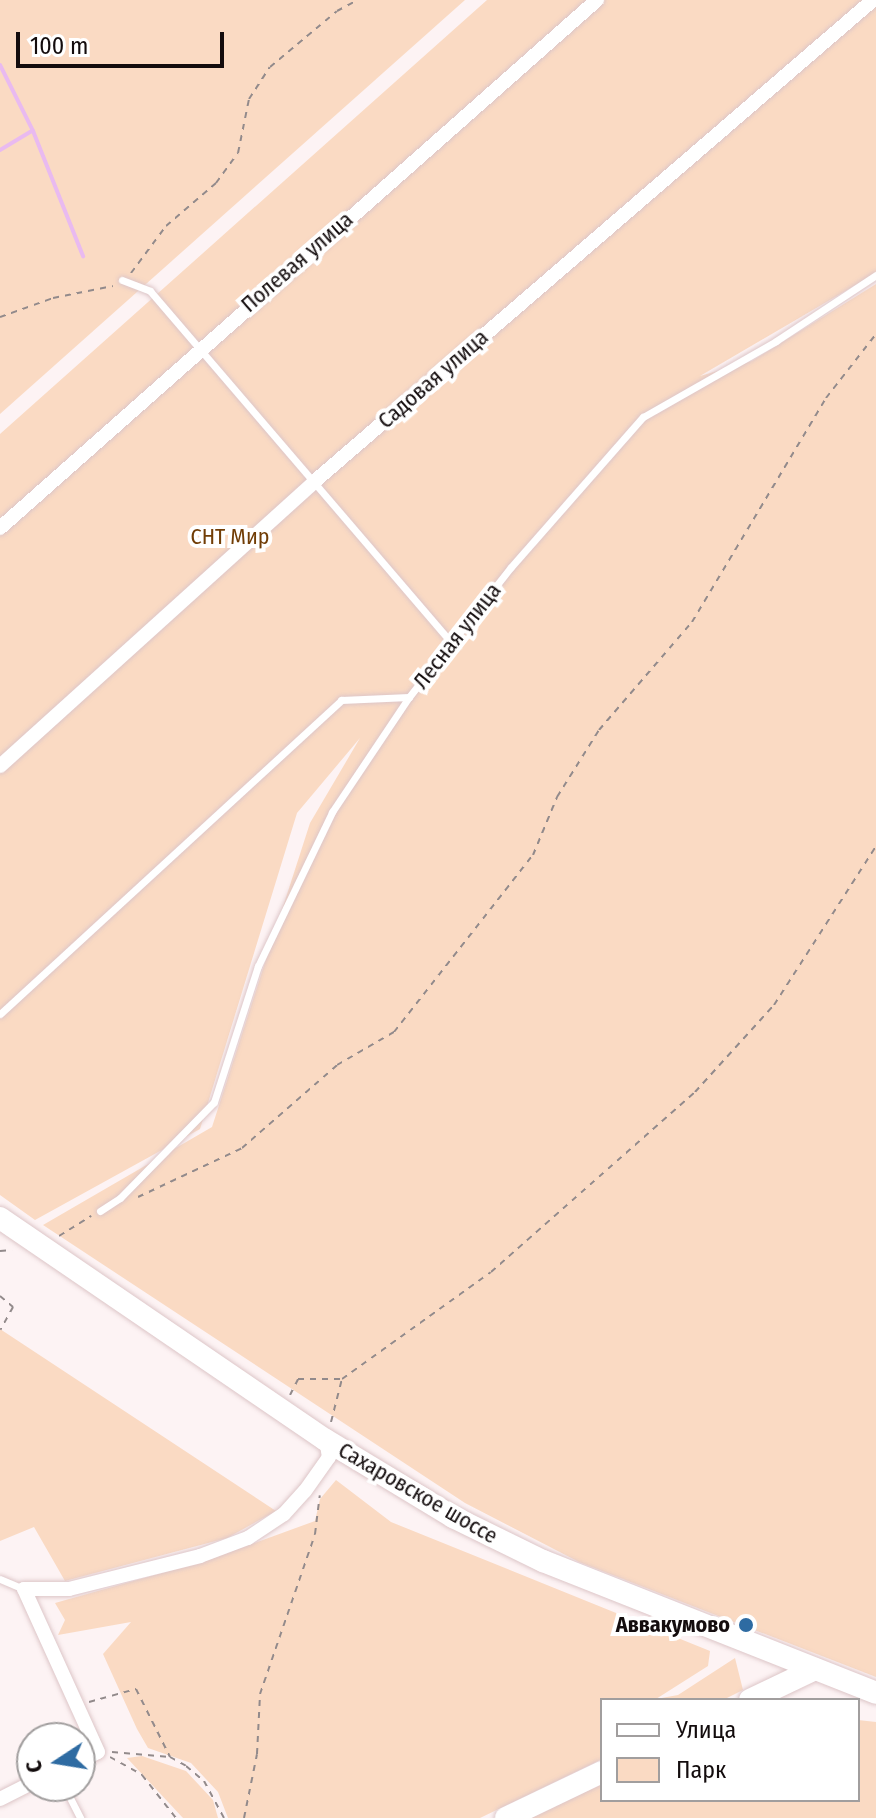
<!DOCTYPE html>
<html>
<head>
<meta charset="utf-8">
<style>
	body { margin:0 }
	#map { position:relative; width:876px; height:1818px; overflow:hidden; background:#fdf3f4; font-family:"Fira Sans Condensed",sans-serif }
	div>[style] { position:absolute }
	[style*='--x'] { left:calc(var(--x)*1px); top:calc(var(--y)*1px); width:calc(var(--w)*1px); rotate:calc(var(--a)*1deg) }
	.green>* { inset:0; background:#fadac3 }
	.stream>* { height:4px; margin:-2px; padding:0 2px; transform-origin:2px; border-radius:2px; background:#e9baf0 }
	.path>* { height:2px; margin-top:-1px; transform-origin:0; background:repeating-linear-gradient(90deg,#928a8b 0 6px,transparent 0 12px) }
	.roads { filter:drop-shadow(0 0 2px #ddc6c8) drop-shadow(0 0 2px #ddc6c8) }
	.lane>* { height:7px; margin:-3.5px; padding:0 3.5px; transform-origin:3.5px; border-radius:3.5px; background:#fff }
	.street>* { height:14px; margin:-7px; padding:0 7px; transform-origin:7px; border-radius:7px; background:#fff }
	.secondary>* { height:22px; margin:-11px; padding:0 11px; transform-origin:11px; border-radius:11px; background:#fff }
	.dots>* { width:22px; height:22px; translate:-50% -50%; box-sizing:border-box; border:4px solid #fff; border-radius:50% }
	span { translate:-50% -50%; white-space:nowrap; text-align:center; line-height:1.15; -webkit-text-stroke:8px #fff; paint-order:stroke }
	.street-label { font-size:22px; color:#130c0d }
	.park-label { font-size:22px; color:#713d06 }
	.poi-label { font-size:22px; color:#130c0d; font-weight:700 }
	.right { translate:-100% -50%; text-align:right }
	.legend { position:absolute; left:600px; top:1698px; width:260px; height:104px; box-sizing:border-box; background:#fff; border:2px solid #a19e9e; margin:0; padding:10px 14px; list-style:none; font-size:24px; color:#130c0d }
	.legend li { display:flex; align-items:center; gap:16px; height:40px }
	.legend b { width:40px; border:2px solid #a19e9e }
	.north { position:absolute; left:16px; top:1722px; width:80px; height:80px; box-sizing:border-box; background:#fff; border:2px solid #a19e9e; border-radius:50%; rotate:258deg; font-size:22px; font-weight:700; line-height:32px; text-align:center; color:#130c0d }
	.north::after { content:''; display:block; margin:auto; width:28px; height:36px; background:#2e6ba2; clip-path:polygon(50% 0,100% 100%,50% 72%,0 100%) }
	.scale { position:absolute; left:16px; top:32px; width:208px; height:36px; box-sizing:border-box; border:4px solid #130c0d; border-top:0; padding-left:10px; font-size:24px; line-height:28px; white-space:nowrap; color:#130c0d; -webkit-text-stroke:6px #fff; paint-order:stroke }
</style>
</head>
<body>
<div id="map">
	<div class="green">
		<div style="clip-path:polygon(0 0,465px 0,0 414px)"></div>
		<div style="clip-path:polygon(487px 0,876px 0,876px 273px,700px 376px,752px 361px,876px 284px,876px 1677px,579px 1562px,465px 1503px,43px 1225px,212px 1127px,310px 823px,360px 738px,297px 813px,200px 1129px,35px 1220px,0 1195px,0 434px)"></div>
		<div style="clip-path:polygon(0 1329px,276px 1511px,227px 1538px,65px 1581px,34px 1527px,0 1541px)"></div>
		<div style="clip-path:polygon(336px 1480px,391px 1522px,710px 1651px,708px 1666px,656px 1699px,678px 1695px,735px 1658px,743px 1690px,723px 1700px,602px 1700px,602px 1759px,480px 1818px,228px 1818px,218px 1792px,191px 1763px,148px 1748px,137px 1729px,103px 1654px,131px 1622px,58px 1635px,65px 1620px,55px 1603px,205px 1561px,315px 1521px,320px 1499px)"></div>
		<div style="clip-path:polygon(858px 1720px,876px 1722px,876px 1818px,531px 1818px,602px 1784px,602px 1800px,858px 1800px)"></div>
		<div style="clip-path:polygon(142px 1756px,186px 1771px,213px 1800px,218px 1818px,183px 1818px,127px 1758px)"></div>
	</div>
	<div class="stream">
		<div style="--x:0;--y:65;--w:74;--a:63.4"></div>
		<div style="--x:33;--y:131;--w:135;--a:68.2"></div>
		<div style="--x:0;--y:150;--w:37;--a:-31"></div>
	</div>
	<div class="path">
		<div style="--x:131;--y:273;--w:59;--a:-53.3"></div>
		<div style="--x:166;--y:226;--w:66;--a:-40.7"></div>
		<div style="--x:216;--y:183;--w:37;--a:-54"></div>
		<div style="--x:238;--y:153;--w:55;--a:-78.5"></div>
		<div style="--x:249;--y:99;--w:38;--a:-57"></div>
		<div style="--x:270;--y:67;--w:87;--a:-39.9"></div>
		<div style="--x:337;--y:11;--w:24;--a:-28"></div>
		<div style="--x:0;--y:317;--w:56;--a:-19.7"></div>
		<div style="--x:53;--y:298;--w:61;--a:-11.3"></div>
		<div style="--x:138;--y:1197;--w:115;--a:-25.2"></div>
		<div style="--x:242;--y:1148;--w:126;--a:-41.1"></div>
		<div style="--x:337;--y:1065;--w:66;--a:-30.1"></div>
		<div style="--x:394;--y:1032;--w:225;--a:-51.9"></div>
		<div style="--x:533;--y:855;--w:63;--a:-67.5"></div>
		<div style="--x:557;--y:797;--w:79;--a:-57.9"></div>
		<div style="--x:599;--y:730;--w:143;--a:-49.3"></div>
		<div style="--x:692;--y:622;--w:261;--a:-59.1"></div>
		<div style="--x:826;--y:398;--w:81;--a:-52"></div>
		<div style="--x:59;--y:1236;--w:38;--a:-32"></div>
		<div style="--x:0;--y:1251;--w:12;--a:-5"></div>
		<div style="--x:0;--y:1296;--w:17;--a:40"></div>
		<div style="--x:13;--y:1307;--w:26;--a:119"></div>
		<div style="--x:290;--y:1395;--w:18;--a:-63"></div>
		<div style="--x:298;--y:1379;--w:43;--a:0"></div>
		<div style="--x:331;--y:1422;--w:44;--a:-75.7"></div>
		<div style="--x:342;--y:1379;--w:183;--a:-35.7"></div>
		<div style="--x:491;--y:1272;--w:272;--a:-41.4"></div>
		<div style="--x:695;--y:1092;--w:118;--a:-47.8"></div>
		<div style="--x:774;--y:1005;--w:189;--a:-57.3"></div>
		<div style="--x:89;--y:1702;--w:49;--a:-15.5"></div>
		<div style="--x:136;--y:1689;--w:76;--a:63.4"></div>
		<div style="--x:112;--y:1752;--w:58;--a:4.9"></div>
		<div style="--x:170;--y:1757;--w:18;--a:29"></div>
		<div style="--x:186;--y:1766;--w:23;--a:40"></div>
		<div style="--x:204;--y:1781;--w:42;--a:61.6"></div>
		<div style="--x:110;--y:1757;--w:37;--a:29"></div>
		<div style="--x:142;--y:1775;--w:55;--a:51.7"></div>
		<div style="--x:244;--y:1818;--w:65;--a:-78.5"></div>
		<div style="--x:257;--y:1754;--w:60;--a:-87.1"></div>
		<div style="--x:260;--y:1694;--w:169;--a:-71"></div>
		<div style="--x:315;--y:1534;--w:39;--a:-83"></div>
	</div>
	<div class="roads">
		<div class="lane">
			<div style="--x:122;--y:280;--w:30;--a:21"></div>
			<div style="--x:150;--y:291;--w:466;--a:49.4"></div>
			<div style="--x:0;--y:1014;--w:464;--a:-42.6"></div>
			<div style="--x:341;--y:700;--w:68;--a:-2.5"></div>
			<div style="--x:409;--y:697;--w:165;--a:-51.9"></div>
			<div style="--x:511;--y:567;--w:200;--a:-48.7"></div>
			<div style="--x:643;--y:417;--w:153;--a:-29.7"></div>
			<div style="--x:776;--y:341;--w:120;--a:-33.4"></div>
			<div style="--x:100;--y:1211;--w:24;--a:-33"></div>
			<div style="--x:120;--y:1198;--w:134;--a:-45.6"></div>
			<div style="--x:214;--y:1102;--w:143;--a:-72.1"></div>
			<div style="--x:258;--y:966;--w:171;--a:-64.3"></div>
			<div style="--x:332;--y:812;--w:138;--a:-56.2"></div>
			<div style="--x:0;--y:1579;--w:26;--a:23"></div>
			<div style="--x:64;--y:1786;--w:36;--a:63"></div>
		</div>
		<div class="street">
			<div style="--x:0;--y:528;--w:797;--a:-41.49"></div>
			<div style="--x:0;--y:766;--w:425;--a:-42.1"></div>
			<div style="--x:315;--y:481;--w:737;--a:-40.76"></div>
			<div style="--x:80;--y:1761;--w:20;--a:-27"></div>
			<div style="--x:98;--y:1752;--w:179;--a:-114.4"></div>
			<div style="--x:24;--y:1589;--w:45;--a:0"></div>
			<div style="--x:69;--y:1589;--w:135;--a:-14.1"></div>
			<div style="--x:200;--y:1556;--w:51;--a:-20.6"></div>
			<div style="--x:248;--y:1538;--w:43;--a:-33.7"></div>
			<div style="--x:284;--y:1514;--w:31;--a:-48"></div>
			<div style="--x:305;--y:1491;--w:42;--a:-54.8"></div>
			<div style="--x:329;--y:1457;--w:17;--a:-100"></div>
			<div style="--x:0;--y:1799;--w:36;--a:-27"></div>
		</div>
		<div class="secondary">
			<div style="--x:0;--y:1218;--w:394;--a:34.3"></div>
			<div style="--x:326;--y:1440;--w:149;--a:31.2"></div>
			<div style="--x:453;--y:1517;--w:100;--a:26.1"></div>
			<div style="--x:543;--y:1561;--w:358;--a:21.6"></div>
			<div style="--x:750;--y:1700;--w:72;--a:-25.5"></div>
			<div style="--x:506;--y:1818;--w:106;--a:-25.6"></div>
		</div>
	</div>
	<div class="dots">
		<div style="left:746px;top:1625px;background:#2e6ba2"></div>
	</div>
	<div class="street-label">
		<span style="left:297px;top:262px;rotate:-41deg">Полевая улица</span>
		<span style="left:433px;top:379px;rotate:-41deg">Садовая улица</span>
		<span style="left:457px;top:636px;rotate:-52deg">Лесная улица</span>
		<span style="left:418px;top:1493px;rotate:30deg">Сахаровское шоссе</span>
	</div>
	<div class="park-label">
		<span style="left:230px;top:537px">СНТ Мир</span>
	</div>
	<div class="poi-label">
		<span class="right" style="left:730px;top:1625px">Аввакумово</span>
	</div>
	<ul class="legend">
	<li><b style="height:10px;background:#fff"></b>Улица</li>
	<li><b style="height:22px;background:#fadac3"></b>Парк</li>
	</ul>
	<div class="north">С</div>
	<div class="scale">100 m</div>
</div>
</body>
</html>
